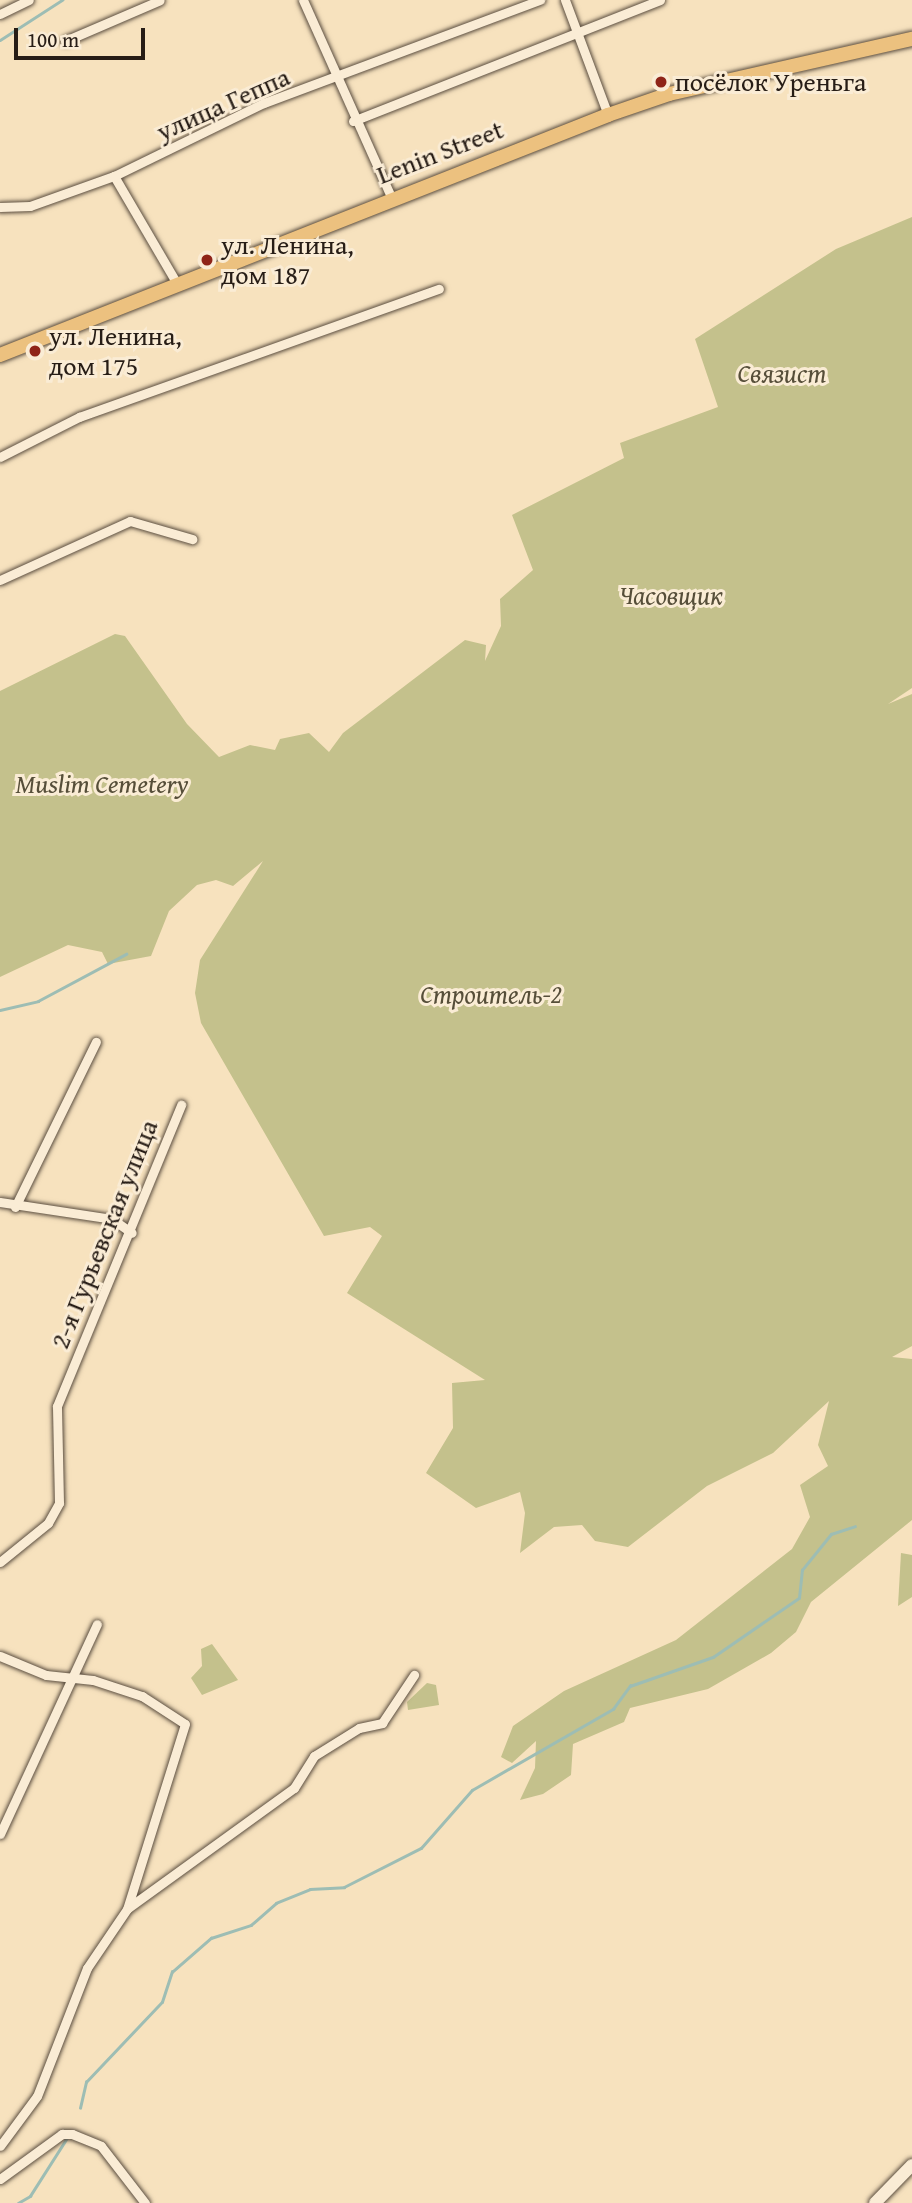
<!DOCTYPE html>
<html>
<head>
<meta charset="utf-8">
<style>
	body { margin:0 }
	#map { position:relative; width:912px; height:2203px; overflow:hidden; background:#f7e2be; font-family:"Gentium Book Plus",serif }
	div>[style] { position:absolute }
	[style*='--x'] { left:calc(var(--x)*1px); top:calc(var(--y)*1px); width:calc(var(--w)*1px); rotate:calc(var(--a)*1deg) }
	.green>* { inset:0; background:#c4c18c }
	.stream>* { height:2.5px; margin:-1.25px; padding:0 1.25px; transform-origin:1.25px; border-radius:1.25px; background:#9dbdb4 }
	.roads { filter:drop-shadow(0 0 2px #5b4e40) drop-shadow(0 0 2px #5b4e40) }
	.street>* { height:9px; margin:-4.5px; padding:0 4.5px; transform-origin:4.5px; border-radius:4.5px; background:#faecd5 }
	.secondary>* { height:12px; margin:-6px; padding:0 6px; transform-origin:6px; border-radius:6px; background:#faecd5 }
	.primary>* { height:14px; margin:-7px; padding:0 7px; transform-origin:7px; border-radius:7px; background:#ecc17f }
	.dots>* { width:19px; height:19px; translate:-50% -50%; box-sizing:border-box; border:4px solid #faecd5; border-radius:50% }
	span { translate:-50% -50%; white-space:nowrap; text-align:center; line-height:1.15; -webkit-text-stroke:6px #faecd5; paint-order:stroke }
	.poi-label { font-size:26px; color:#271d16 }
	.left { translate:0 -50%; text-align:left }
	.street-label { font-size:26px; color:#271d16 }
	.park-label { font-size:26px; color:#564e39; font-style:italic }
	.scale { position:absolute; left:14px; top:28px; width:131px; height:32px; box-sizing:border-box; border:4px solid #271d16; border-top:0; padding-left:9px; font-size:21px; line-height:24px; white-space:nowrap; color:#271d16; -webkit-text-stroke:5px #faecd5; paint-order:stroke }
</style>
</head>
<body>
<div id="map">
	<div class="green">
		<div style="clip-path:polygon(912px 217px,912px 688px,888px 704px,912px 694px,912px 1346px,892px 1357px,912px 1359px,912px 1520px,811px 1602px,796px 1632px,771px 1653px,708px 1689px,630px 1708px,624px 1722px,573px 1744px,571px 1775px,543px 1794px,520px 1800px,535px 1768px,536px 1741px,512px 1763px,501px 1757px,513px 1726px,564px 1691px,676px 1640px,792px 1549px,810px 1517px,800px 1485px,828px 1466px,818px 1445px,829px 1401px,773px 1453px,707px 1486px,628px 1547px,595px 1541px,582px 1525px,554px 1527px,520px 1553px,525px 1513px,520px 1492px,476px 1508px,426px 1473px,453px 1428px,452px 1383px,485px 1380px,347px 1293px,382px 1236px,370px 1227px,324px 1236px,201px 1023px,195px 993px,200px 960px,263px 861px,233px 886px,216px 880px,197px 885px,169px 911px,151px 956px,108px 964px,102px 952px,68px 945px,0 977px,0 691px,115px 634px,125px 636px,187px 724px,219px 757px,250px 745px,275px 750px,280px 739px,309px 733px,329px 752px,343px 733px,465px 640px,486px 645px,485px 661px,501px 626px,500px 599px,533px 570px,512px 515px,624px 458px,620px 443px,718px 407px,695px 339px,836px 249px)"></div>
		<div style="clip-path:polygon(901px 1553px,912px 1555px,912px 1597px,898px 1606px)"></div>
		<div style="clip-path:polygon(212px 1644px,238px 1680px,202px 1695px,191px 1678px,202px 1666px,201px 1649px)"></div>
		<div style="clip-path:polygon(427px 1683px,436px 1685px,439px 1705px,408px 1710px,407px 1702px)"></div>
	</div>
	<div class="stream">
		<div style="--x:0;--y:40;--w:74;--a:-32.8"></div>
		<div style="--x:0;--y:1010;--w:39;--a:-13"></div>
		<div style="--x:38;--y:1001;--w:100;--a:-28.1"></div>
		<div style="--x:80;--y:2108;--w:27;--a:-77"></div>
		<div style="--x:86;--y:2082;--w:110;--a:-46.5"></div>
		<div style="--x:162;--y:2002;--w:32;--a:-72"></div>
		<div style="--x:172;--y:1972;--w:52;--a:-41.1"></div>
		<div style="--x:211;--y:1938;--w:42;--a:-18"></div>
		<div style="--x:251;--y:1925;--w:33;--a:-41"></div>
		<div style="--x:276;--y:1903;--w:37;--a:-22"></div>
		<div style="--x:310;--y:1889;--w:34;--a:-3"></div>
		<div style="--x:344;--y:1887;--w:86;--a:-26.9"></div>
		<div style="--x:421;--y:1848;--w:77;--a:-48.7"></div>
		<div style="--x:472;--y:1790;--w:163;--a:-29.9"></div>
		<div style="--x:613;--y:1709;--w:29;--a:-54"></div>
		<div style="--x:630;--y:1686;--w:88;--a:-19.3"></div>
		<div style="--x:713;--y:1657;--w:104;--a:-34.5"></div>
		<div style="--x:799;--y:1598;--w:28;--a:-84"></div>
		<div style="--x:802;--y:1570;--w:46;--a:-51.1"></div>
		<div style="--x:831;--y:1534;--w:25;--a:-18"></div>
		<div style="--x:18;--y:2203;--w:14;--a:-30"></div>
		<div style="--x:30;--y:2196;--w:69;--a:-57.5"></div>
	</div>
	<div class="roads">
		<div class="street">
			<div style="--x:303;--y:0;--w:216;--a:65.9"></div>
			<div style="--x:565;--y:0;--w:123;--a:69.5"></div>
			<div style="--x:0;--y:14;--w:32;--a:-26"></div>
			<div style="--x:65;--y:41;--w:103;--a:-23.3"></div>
			<div style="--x:353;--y:121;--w:330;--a:-21.5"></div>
			<div style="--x:114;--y:176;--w:123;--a:59.7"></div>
			<div style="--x:0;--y:207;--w:30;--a:-2"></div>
			<div style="--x:30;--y:206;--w:89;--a:-19.7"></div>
			<div style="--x:114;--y:176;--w:167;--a:-26"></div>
			<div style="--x:264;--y:103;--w:295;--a:-20.5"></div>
			<div style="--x:0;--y:457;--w:89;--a:-26.9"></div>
			<div style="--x:79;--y:417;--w:382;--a:-19.6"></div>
			<div style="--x:0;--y:580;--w:143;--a:-24.4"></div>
			<div style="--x:130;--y:521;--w:65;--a:16.2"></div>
			<div style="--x:0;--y:1202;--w:113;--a:8.6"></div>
			<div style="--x:112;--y:1219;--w:24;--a:35"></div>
			<div style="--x:15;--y:1207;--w:184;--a:-63.9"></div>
			<div style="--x:0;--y:1562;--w:62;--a:-39.1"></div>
			<div style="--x:48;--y:1523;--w:23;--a:-61"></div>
			<div style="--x:59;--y:1503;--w:97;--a:-91.2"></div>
			<div style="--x:57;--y:1406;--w:326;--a:-67.6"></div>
			<div style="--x:0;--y:1656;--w:50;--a:22.4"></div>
			<div style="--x:46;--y:1675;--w:47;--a:6.1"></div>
			<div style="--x:93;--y:1680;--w:52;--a:18.1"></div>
			<div style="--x:142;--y:1696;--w:51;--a:33.1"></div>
			<div style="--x:185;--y:1724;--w:194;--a:107.4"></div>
			<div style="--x:127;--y:1909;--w:71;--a:124.1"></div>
			<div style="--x:87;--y:1968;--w:137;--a:111.3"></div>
			<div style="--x:37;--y:2096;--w:62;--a:126.5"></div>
			<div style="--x:0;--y:1834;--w:231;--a:-65.2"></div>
			<div style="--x:128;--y:1908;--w:205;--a:-35.9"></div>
			<div style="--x:294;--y:1788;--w:38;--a:-58"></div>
			<div style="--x:314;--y:1756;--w:53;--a:-31.9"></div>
			<div style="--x:359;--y:1728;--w:24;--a:-12"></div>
			<div style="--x:382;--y:1723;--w:58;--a:-56.3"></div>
			<div style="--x:0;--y:2179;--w:77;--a:-36"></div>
			<div style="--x:62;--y:2134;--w:10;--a:0"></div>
			<div style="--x:72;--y:2134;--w:31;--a:22"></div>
			<div style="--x:101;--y:2146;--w:72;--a:52.3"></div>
		</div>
		<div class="secondary">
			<div style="--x:875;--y:2203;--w:53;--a:-45.8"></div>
		</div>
		<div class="primary">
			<div style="--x:0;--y:355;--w:654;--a:-21.54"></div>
			<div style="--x:608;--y:115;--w:65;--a:-19"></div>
			<div style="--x:669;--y:94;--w:249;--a:-12.8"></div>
		</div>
	</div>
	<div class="dots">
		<div style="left:661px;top:82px;background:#8f2418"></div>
		<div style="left:207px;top:260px;background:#8f2418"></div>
		<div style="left:35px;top:351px;background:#8f2418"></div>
	</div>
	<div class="poi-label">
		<span class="left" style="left:675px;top:82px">посёлок Уреньга</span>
		<span class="left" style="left:221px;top:260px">ул. Ленина,<br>дом 187</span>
		<span class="left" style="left:49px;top:351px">ул. Ленина,<br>дом 175</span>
	</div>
	<div class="street-label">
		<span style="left:223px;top:104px;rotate:-24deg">улица Геппа</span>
		<span style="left:440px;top:152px;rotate:-21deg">Lenin Street</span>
		<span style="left:104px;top:1234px;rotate:-68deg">2-я Гурьевская улица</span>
	</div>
	<div class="park-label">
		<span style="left:782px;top:373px">Связист</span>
		<span style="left:671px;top:595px">Часовщик</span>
		<span style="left:102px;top:784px">Muslim Cemetery</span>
		<span style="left:491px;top:994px">Строитель-2</span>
	</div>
	<div class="scale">100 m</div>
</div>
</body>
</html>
